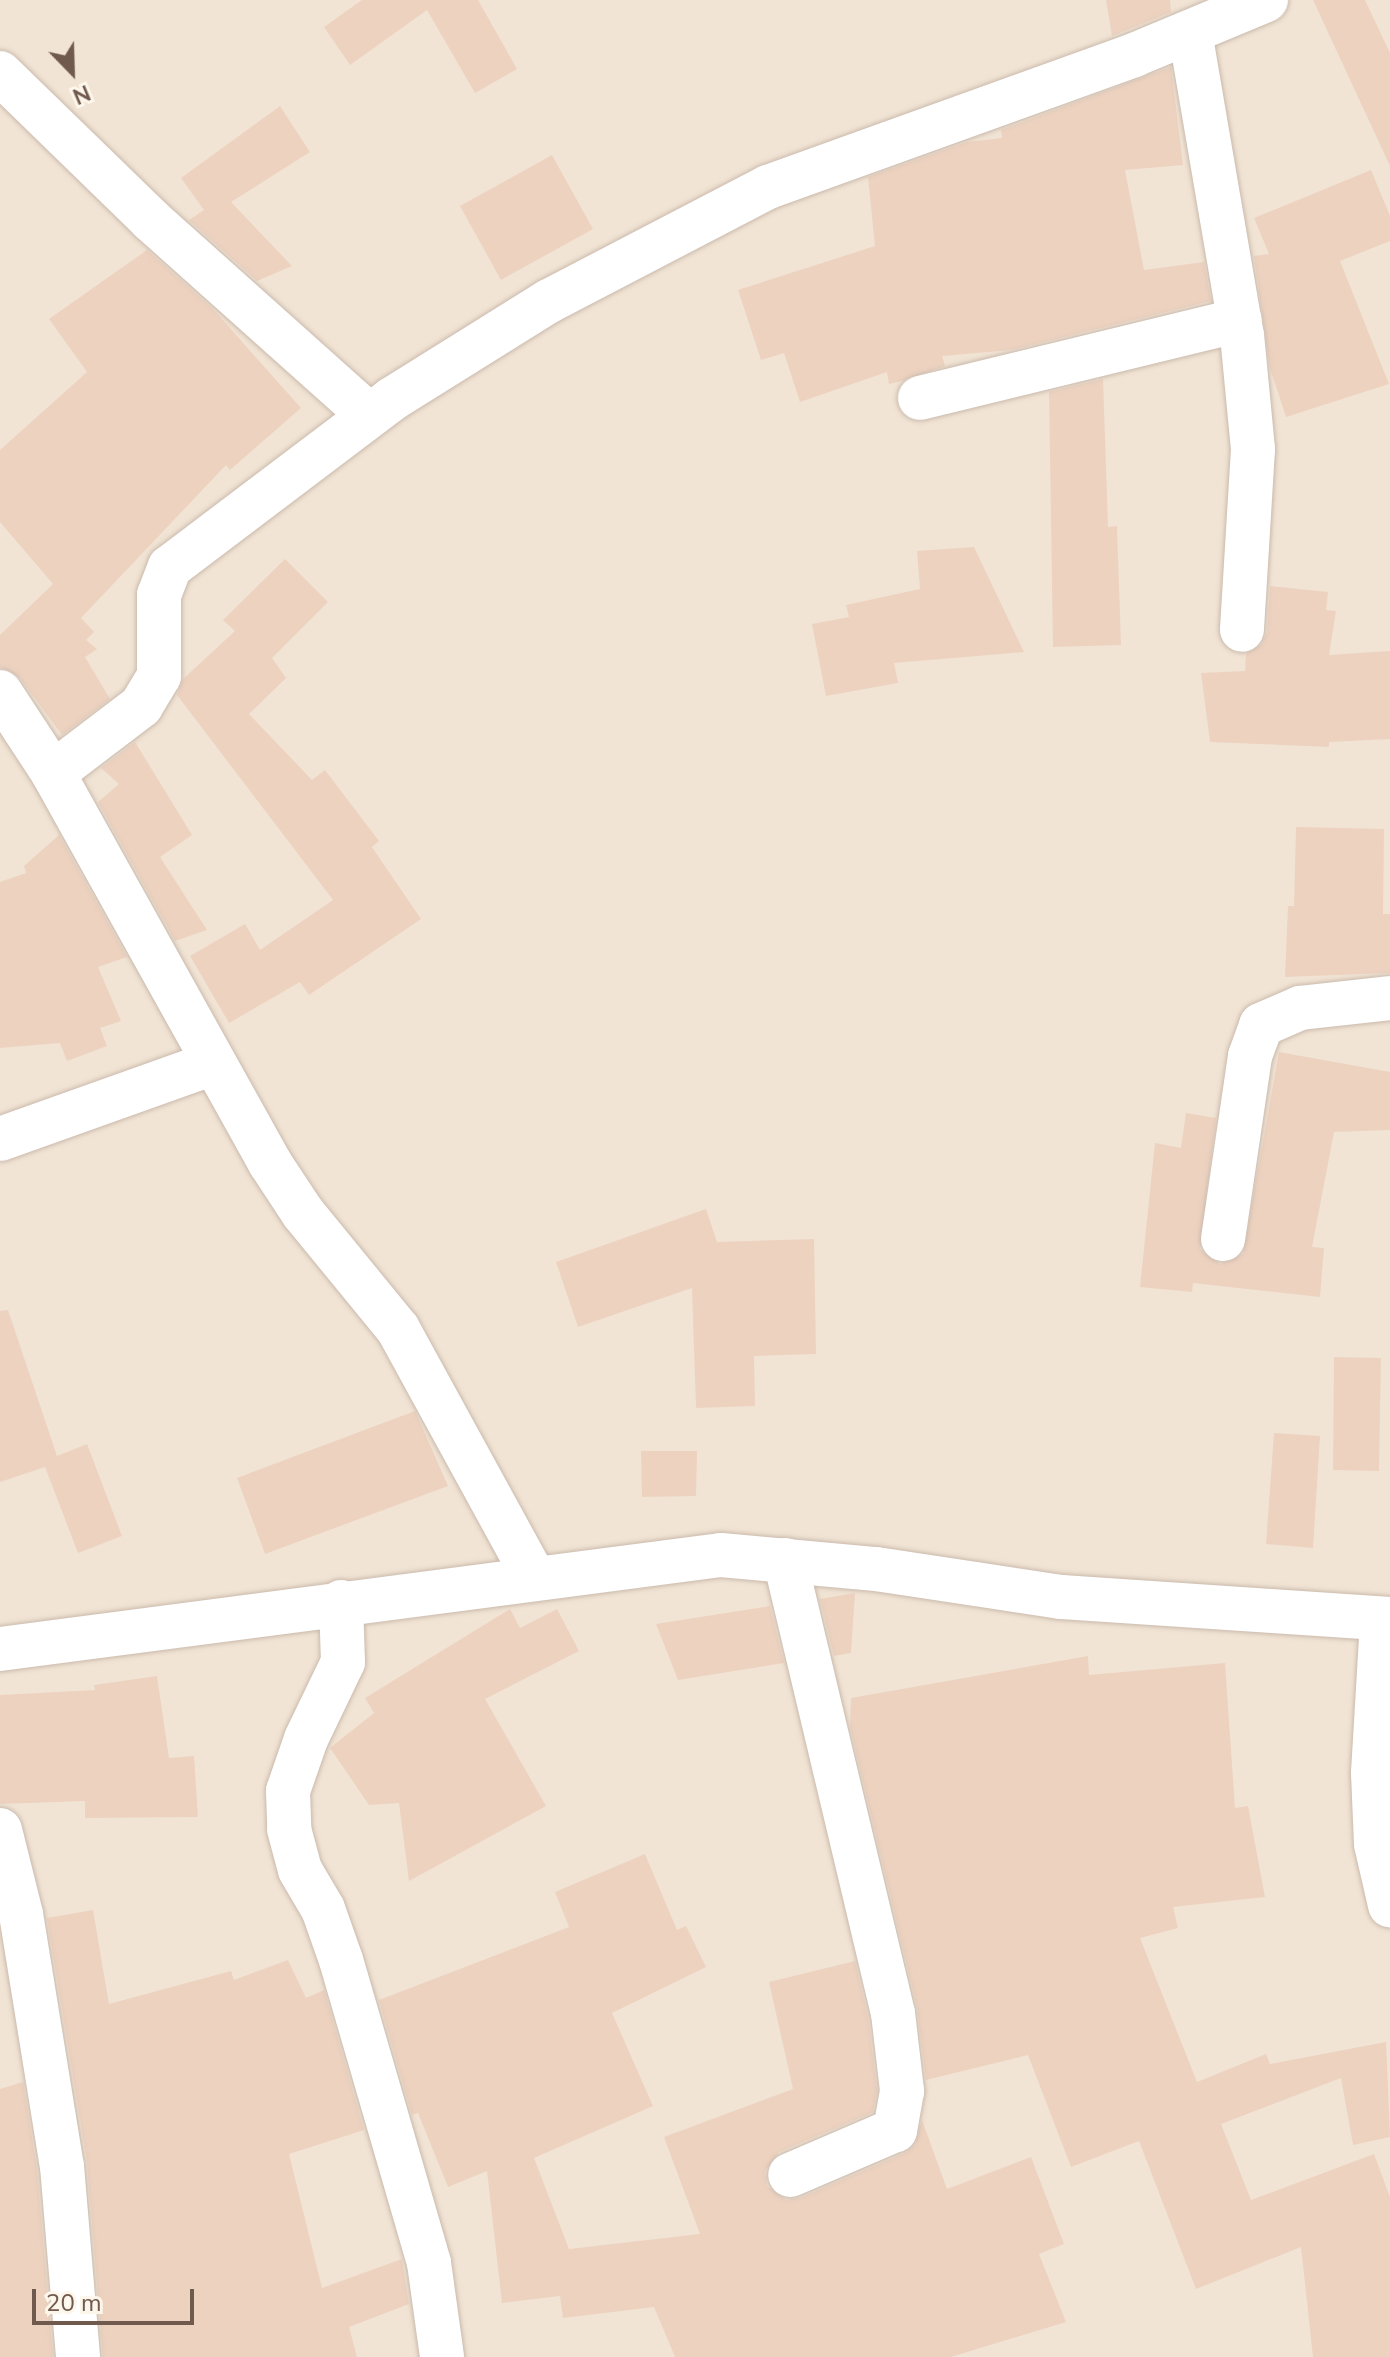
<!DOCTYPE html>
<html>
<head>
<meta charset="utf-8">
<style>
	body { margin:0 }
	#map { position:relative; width:1390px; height:2357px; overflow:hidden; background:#faf2e5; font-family:"Nunito Sans",sans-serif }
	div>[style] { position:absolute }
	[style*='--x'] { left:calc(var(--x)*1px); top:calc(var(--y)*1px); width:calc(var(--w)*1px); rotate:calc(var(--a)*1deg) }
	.residential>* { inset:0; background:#f1e4d4 }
	.building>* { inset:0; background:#edd2c0 }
	.roads { filter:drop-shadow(0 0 2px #cabaad) drop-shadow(0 0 2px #cabaad) }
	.minor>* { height:44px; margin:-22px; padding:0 22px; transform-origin:22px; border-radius:22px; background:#fff }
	span { translate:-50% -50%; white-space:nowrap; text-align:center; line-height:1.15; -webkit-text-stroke:7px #fdf6eb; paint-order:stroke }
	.north { position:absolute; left:32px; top:32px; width:80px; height:80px; -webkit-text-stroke:6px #fdf6eb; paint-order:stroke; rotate:157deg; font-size:22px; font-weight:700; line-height:32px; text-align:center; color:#705a4d }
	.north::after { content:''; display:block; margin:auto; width:28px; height:36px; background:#705a4d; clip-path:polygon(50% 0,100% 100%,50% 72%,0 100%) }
	.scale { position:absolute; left:32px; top:2289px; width:162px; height:36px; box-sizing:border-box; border:4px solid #705a4d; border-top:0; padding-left:10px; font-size:24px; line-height:28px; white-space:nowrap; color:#705a4d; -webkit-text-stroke:6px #fdf6eb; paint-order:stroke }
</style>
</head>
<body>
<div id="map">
	<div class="residential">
		<div style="clip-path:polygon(0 0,1390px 0,1390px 2357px,0 2357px)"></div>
	</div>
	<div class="building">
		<div style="clip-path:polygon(362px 0,478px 0,517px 69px,475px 93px,427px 10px,350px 65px,324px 27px)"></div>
		<div style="clip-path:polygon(1106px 0,1170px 0,1171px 12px,1112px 36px)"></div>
		<div style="clip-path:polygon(1313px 0,1365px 0,1390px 53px,1390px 166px)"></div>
		<div style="clip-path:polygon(1171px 67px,1183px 165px,1125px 170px,1144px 270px,1204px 262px,1211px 301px,1011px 350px,942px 356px,945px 366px,902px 381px,889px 384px,887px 372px,800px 402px,784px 353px,761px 360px,738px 290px,875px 246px,868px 177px,967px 142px,1002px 138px,1001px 130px)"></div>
		<div style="clip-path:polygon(280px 106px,310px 152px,231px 202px,292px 266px,257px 281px,189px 220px,204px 210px,181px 178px)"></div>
		<div style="clip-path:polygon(552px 155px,593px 229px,501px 280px,460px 206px)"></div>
		<div style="clip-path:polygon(1371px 170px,1390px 216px,1390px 241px,1340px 261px,1389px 384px,1286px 417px,1270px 368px,1254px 256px,1269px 254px,1254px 218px)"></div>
		<div style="clip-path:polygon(147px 250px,213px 309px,301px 408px,230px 470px,226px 465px,81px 618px,94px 632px,86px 640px,97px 649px,85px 657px,110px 699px,62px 735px,20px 678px,0 667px,0 635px,53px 584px,0 522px,0 450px,87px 372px,49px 319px)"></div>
		<div style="clip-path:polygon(1103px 379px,1108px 527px,1117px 526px,1121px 645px,1053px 647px,1049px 392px)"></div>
		<div style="clip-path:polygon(974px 547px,1024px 652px,894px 663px,898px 683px,826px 696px,812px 624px,849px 617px,846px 605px,920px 589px,917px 551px)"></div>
		<div style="clip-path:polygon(285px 559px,328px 602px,272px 658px,286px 678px,249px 714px,312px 780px,325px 770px,379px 841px,372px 847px,421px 919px,309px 995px,300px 982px,229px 1023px,190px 956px,245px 924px,260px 950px,333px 900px,177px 695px,183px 679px,235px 631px,223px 620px)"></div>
		<div style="clip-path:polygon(1270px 586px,1328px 592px,1326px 610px,1336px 611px,1329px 655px,1390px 651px,1390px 739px,1329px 742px,1329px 747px,1210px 742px,1201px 673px,1245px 671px,1246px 654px,1262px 644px,1267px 632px)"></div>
		<div style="clip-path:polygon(135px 742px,192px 835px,160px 857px,207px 930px,175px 941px,98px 802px,119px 784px,101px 768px)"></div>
		<div style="clip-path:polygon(1296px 827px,1384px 829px,1383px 914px,1390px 914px,1390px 973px,1285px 977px,1288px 906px,1294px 906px)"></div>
		<div style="clip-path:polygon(59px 835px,127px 957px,98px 967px,121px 1021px,100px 1028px,107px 1046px,67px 1061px,60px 1043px,0 1048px,0 882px,26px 873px,24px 866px)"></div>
		<div style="clip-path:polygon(1279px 1052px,1390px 1072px,1390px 1130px,1334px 1132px,1312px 1247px,1324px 1248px,1320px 1297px,1193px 1283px,1192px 1292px,1140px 1287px,1155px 1143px,1181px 1148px,1186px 1113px,1216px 1118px,1200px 1249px,1220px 1264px,1243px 1254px)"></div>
		<div style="clip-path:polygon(706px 1209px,717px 1242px,814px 1239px,816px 1354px,754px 1356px,755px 1406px,696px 1408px,692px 1288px,578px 1327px,556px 1262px)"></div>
		<div style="clip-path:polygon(8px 1310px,57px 1456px,87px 1444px,122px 1536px,78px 1553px,45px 1467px,0 1482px,0 1311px)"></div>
		<div style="clip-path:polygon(1334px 1357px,1381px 1358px,1379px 1471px,1333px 1470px)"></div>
		<div style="clip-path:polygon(415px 1411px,448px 1486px,265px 1554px,237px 1478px)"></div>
		<div style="clip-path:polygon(1274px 1433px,1320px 1436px,1313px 1548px,1266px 1544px)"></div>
		<div style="clip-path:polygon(641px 1451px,697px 1451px,696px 1496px,642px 1497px)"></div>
		<div style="clip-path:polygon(855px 1593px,851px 1653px,834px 1656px,820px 1599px)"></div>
		<div style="clip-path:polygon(770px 1606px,784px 1663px,678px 1680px,656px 1624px)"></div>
		<div style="clip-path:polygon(510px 1609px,520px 1628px,557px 1609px,579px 1651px,485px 1699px,546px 1806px,409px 1881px,399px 1803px,369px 1805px,330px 1748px,374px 1713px,365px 1698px)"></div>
		<div style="clip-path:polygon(1088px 1656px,1089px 1675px,1225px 1663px,1235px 1808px,1248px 1806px,1265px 1897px,1173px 1907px,1178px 1928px,1140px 1938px,1197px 2082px,1266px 2054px,1270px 2064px,1386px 2042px,1390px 2137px,1353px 2145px,1341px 2078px,1221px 2124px,1251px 2200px,1374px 2154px,1390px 2197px,1390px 2357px,1313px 2357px,1301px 2247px,1196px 2289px,1139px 2141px,1071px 2167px,1028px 2055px,926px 2080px,917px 2007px,850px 1726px,851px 1698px)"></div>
		<div style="clip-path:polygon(157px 1676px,169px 1758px,194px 1756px,198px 1817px,85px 1818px,85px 1801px,0 1804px,0 1695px,95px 1690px,94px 1685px)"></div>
		<div style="clip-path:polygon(645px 1854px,677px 1930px,686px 1926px,706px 1967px,612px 2013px,653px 2106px,534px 2158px,569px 2249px,700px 2234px,664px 2137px,793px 2089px,769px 1982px,855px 1961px,868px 2017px,877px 2090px,873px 2112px,779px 2152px,765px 2171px,767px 2186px,786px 2200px,800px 2198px,905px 2153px,915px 2145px,922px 2120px,947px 2189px,1031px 2157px,1064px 2244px,1039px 2254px,1066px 2322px,951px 2357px,675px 2357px,654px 2307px,563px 2318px,560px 2296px,502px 2303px,487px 2171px,448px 2187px,418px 2113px,412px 2115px,379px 2000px,569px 1927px,555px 1892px)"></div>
		<div style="clip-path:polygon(93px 1910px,109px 2004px,231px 1971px,234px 1980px,288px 1960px,306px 1998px,324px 1990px,364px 2130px,289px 2154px,322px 2288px,402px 2259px,409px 2304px,349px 2327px,357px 2357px,103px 2357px,87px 2162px,47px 1918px)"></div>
		<div style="clip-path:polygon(23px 2082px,37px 2169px,53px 2357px,0 2357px,0 2089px)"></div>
	</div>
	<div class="roads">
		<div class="minor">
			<div style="--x:1190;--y:32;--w:307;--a:80.3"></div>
			<div style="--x:1242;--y:335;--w:115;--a:84.5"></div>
			<div style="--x:1253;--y:449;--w:181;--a:93.5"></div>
			<div style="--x:0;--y:73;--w:211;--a:44.2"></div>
			<div style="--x:151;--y:220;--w:292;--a:41.8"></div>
			<div style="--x:920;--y:398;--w:329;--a:-13.7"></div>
			<div style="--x:0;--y:692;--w:97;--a:56.8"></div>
			<div style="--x:53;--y:773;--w:446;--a:60.9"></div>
			<div style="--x:270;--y:1163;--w:60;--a:56.6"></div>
			<div style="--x:303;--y:1213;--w:150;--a:50.7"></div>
			<div style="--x:398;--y:1329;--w:283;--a:61.3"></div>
			<div style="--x:53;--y:773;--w:111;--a:-37.3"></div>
			<div style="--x:141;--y:706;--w:35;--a:-59"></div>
			<div style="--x:159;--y:676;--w:81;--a:-90"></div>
			<div style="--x:159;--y:595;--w:30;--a:-69"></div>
			<div style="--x:170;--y:567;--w:278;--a:-37.1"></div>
			<div style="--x:392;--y:399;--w:185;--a:-32"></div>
			<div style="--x:549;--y:301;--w:247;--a:-27.5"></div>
			<div style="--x:768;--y:187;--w:389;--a:-19.8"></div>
			<div style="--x:1134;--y:55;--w:143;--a:-22.6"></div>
			<div style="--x:0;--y:1139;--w:226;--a:-19.6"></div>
			<div style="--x:1223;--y:1239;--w:185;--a:-81.6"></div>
			<div style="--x:1250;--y:1056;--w:33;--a:-70"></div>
			<div style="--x:1261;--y:1025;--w:43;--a:-23.6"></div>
			<div style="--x:1300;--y:1008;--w:91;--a:-6.3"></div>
			<div style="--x:785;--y:1560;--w:466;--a:76.6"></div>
			<div style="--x:893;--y:2013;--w:79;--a:83.4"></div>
			<div style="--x:902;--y:2091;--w:40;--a:100"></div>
			<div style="--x:895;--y:2130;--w:114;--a:156.8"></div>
			<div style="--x:341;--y:1602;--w:60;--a:88.1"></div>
			<div style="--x:343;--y:1662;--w:85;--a:115.7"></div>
			<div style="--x:306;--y:1739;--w:55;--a:109.1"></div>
			<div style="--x:288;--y:1791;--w:38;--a:88"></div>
			<div style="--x:289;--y:1829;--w:42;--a:75"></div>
			<div style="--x:300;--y:1870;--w:45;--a:59.5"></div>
			<div style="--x:323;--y:1909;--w:54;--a:70.6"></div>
			<div style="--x:341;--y:1960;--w:316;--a:73.8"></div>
			<div style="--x:429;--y:2263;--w:95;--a:82.1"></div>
			<div style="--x:1382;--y:1621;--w:152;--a:93.4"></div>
			<div style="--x:1373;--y:1773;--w:71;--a:87.6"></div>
			<div style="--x:1376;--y:1844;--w:63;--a:77.1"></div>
			<div style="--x:0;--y:1649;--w:727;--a:-7.43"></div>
			<div style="--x:721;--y:1555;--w:156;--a:5.2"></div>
			<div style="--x:876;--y:1569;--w:187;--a:8.6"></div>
			<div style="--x:1061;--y:1597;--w:330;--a:3.8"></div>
			<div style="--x:0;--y:1830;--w:87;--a:76"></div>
			<div style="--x:21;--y:1914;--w:255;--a:80.8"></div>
			<div style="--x:62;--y:2166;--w:192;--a:85.2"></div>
		</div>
	</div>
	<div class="north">N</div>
	<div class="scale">20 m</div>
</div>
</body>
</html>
